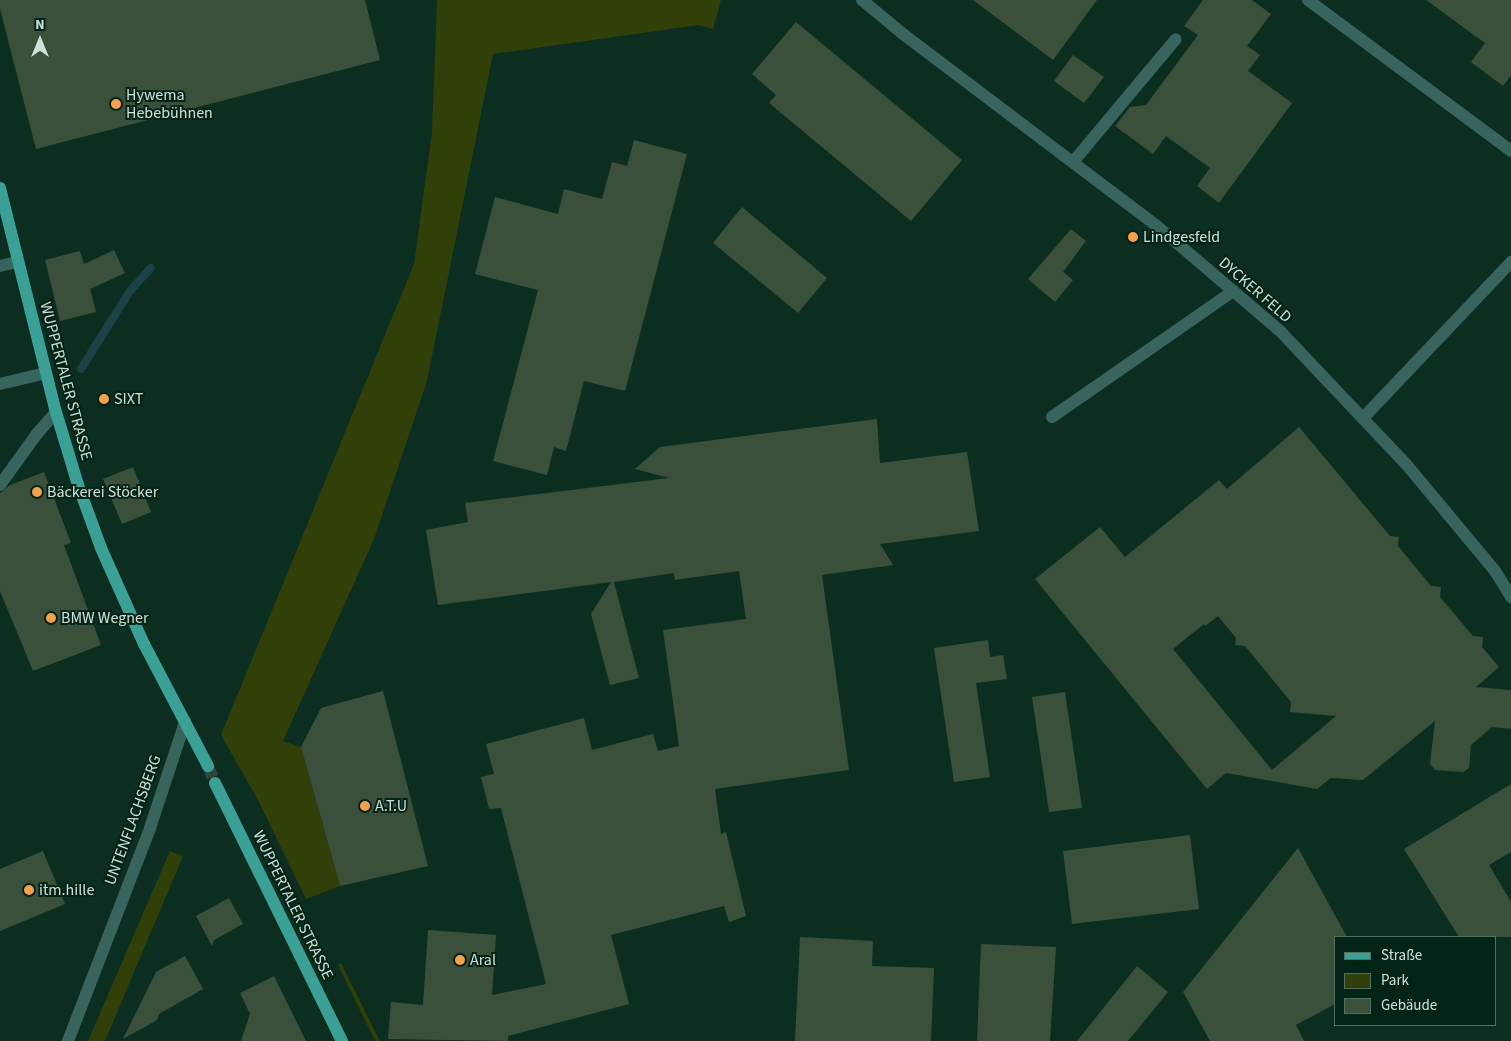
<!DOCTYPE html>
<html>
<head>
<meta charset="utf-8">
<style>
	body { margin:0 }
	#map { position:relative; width:1511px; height:1041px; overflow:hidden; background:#0c2e21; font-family:"Source Sans 3",sans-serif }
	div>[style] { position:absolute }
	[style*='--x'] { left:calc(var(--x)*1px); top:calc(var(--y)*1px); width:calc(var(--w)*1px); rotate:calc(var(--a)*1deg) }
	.green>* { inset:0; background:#313f08 }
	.stream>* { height:8px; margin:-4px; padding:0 4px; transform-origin:4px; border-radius:4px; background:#1b4246 }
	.building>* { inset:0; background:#3a503a }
	.primary-tunnel>* { height:12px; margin-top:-6px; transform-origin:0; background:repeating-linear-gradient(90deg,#29493c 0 12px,transparent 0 18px) }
	.lane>* { height:12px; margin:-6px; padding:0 6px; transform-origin:6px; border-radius:6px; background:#38645e }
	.street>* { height:12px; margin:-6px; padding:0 6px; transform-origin:6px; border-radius:6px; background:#38645e }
	.primary>* { height:12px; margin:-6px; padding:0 6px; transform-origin:6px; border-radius:6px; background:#3ba095 }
	.dots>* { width:14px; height:14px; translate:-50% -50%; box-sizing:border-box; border:2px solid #022417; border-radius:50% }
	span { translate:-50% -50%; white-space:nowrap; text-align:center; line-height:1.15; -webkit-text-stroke:4px #022417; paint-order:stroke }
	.poi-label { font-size:16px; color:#cee1d8 }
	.left { translate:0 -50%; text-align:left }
	.street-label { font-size:16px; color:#cee1d8 }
	.legend { position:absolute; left:1334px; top:936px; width:162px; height:90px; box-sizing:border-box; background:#022417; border:1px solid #547064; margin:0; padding:6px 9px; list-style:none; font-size:15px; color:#cee1d8 }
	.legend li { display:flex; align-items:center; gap:10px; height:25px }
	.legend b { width:25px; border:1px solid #547064 }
	.north { position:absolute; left:15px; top:15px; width:50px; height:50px; -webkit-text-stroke:4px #022417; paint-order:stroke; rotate:0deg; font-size:14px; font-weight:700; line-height:20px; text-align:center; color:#cee1d8 }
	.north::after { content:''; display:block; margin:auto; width:18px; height:22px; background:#cee1d8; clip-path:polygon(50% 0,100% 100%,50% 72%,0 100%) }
</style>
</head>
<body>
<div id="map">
	<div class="green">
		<div style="clip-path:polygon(437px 0,721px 0,713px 29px,698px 25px,493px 54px,427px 381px,374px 539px,283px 741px,301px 747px,340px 886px,306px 899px,257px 798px,221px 735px,414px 264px,432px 132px)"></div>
		<div style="clip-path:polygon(170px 851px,183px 856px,105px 1041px,88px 1041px)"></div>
		<div style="clip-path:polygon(341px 963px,380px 1041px,375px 1041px,338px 965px)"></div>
	</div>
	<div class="stream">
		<div style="--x:81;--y:369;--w:92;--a:-57.9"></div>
		<div style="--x:130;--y:291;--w:31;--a:-48"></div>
	</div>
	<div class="building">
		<div style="clip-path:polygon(0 0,365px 0,380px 60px,36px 149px,0 9px)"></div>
		<div style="clip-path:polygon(973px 0,1097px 0,1053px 60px)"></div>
		<div style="clip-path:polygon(1203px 0,1252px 0,1271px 14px,1247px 46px,1260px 55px,1248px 71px,1292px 103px,1219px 203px,1197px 186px,1210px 168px,1166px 136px,1153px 154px,1115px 126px,1130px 107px,1146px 105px,1198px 35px,1184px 26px)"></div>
		<div style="clip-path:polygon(1426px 0,1511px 0,1511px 75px,1503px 86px,1471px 62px,1485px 43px)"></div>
		<div style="clip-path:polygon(796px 22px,962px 160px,911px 221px,769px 103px,776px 95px,752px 74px)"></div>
		<div style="clip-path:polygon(1073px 55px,1104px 77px,1084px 103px,1054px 81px)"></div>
		<div style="clip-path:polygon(634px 140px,687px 154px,625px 391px,584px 381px,566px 451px,554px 447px,547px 475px,493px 461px,538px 290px,475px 274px,495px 197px,558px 214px,564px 189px,602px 199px,612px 162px,627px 166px)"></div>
		<div style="clip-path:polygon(742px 207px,827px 278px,798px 313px,713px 243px)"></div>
		<div style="clip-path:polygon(1071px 229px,1086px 241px,1063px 272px,1073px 280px,1055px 302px,1028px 279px)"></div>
		<div style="clip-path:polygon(114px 250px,125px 273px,90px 289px,96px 312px,60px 321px,45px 260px,80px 251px,84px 264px)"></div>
		<div style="clip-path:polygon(877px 419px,880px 463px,967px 452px,979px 531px,880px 544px,893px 565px,822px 575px,849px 770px,715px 789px,721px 834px,726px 832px,746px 916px,729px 922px,724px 906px,611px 935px,629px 1004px,508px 1036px,508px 1041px,388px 1039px,391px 1002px,423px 1005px,428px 930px,496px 935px,492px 995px,546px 984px,501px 808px,489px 809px,481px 777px,494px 774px,486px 744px,584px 718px,592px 750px,653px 734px,658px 751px,679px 746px,663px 630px,746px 619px,739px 571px,675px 580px,674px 573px,614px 582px,639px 678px,610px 685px,591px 614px,611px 582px,438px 605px,426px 530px,468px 522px,465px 503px,669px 478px,635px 469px,660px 447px)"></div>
		<div style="clip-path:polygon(evenodd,1299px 427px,1390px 536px,1399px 537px,1398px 546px,1431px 586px,1441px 587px,1440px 597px,1473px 636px,1483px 637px,1482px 647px,1499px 667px,1476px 687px,1511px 690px,1511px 729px,1492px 727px,1471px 745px,1469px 768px,1463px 772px,1435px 770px,1430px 764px,1435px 721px,1363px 780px,1331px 778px,1317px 789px,1226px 773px,1207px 789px,1035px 579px,1100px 527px,1125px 557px,1219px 480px,1227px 489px,1299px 427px,1218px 616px,1236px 638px,1235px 645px,1245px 646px,1291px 702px,1290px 712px,1336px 716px,1272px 770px,1173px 649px,1204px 624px,1205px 626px,1218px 616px)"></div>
		<div style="clip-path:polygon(133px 467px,151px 512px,122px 524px,103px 479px)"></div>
		<div style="clip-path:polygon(44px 472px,71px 543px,64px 545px,101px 645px,33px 671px,0 591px,0 493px,10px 485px)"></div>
		<div style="clip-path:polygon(988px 640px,990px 657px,1003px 655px,1007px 679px,976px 683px,990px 777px,954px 782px,934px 648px)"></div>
		<div style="clip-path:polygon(383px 691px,428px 866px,340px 886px,301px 747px,321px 708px)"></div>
		<div style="clip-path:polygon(1065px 692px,1082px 808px,1049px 812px,1032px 697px)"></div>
		<div style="clip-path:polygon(1511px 784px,1511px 852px,1489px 865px,1511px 902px,1511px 937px,1459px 937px,1404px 849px)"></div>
		<div style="clip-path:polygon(1190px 835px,1199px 909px,1072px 924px,1063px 851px)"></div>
		<div style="clip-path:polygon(1298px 848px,1347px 937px,1335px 937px,1335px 1004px,1296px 1025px,1304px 1041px,1210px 1041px,1183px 992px)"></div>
		<div style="clip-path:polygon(43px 851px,65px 904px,0 931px,0 869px)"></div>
		<div style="clip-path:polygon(229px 898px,243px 924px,214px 940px,212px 946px,196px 916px)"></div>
		<div style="clip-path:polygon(800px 937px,873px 941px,872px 966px,934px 968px,931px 1041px,795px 1041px)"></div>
		<div style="clip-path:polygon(981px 944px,1056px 947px,1050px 1041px,977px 1041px)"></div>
		<div style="clip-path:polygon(185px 956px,203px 989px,159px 1014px,157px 1020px,123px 1039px,156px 972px)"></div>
		<div style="clip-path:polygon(1137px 966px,1168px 992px,1128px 1041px,1077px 1041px)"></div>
		<div style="clip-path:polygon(274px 976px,306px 1041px,241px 1041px,250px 1014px,240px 993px)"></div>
	</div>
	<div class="primary-tunnel">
		<div style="--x:208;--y:766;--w:18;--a:68"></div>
	</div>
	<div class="lane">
		<div style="--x:1073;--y:162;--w:160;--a:-50.1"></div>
		<div style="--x:0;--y:384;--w:47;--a:-13.4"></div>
		<div style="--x:1052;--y:417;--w:221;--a:-34.8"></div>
		<div style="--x:0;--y:485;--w:62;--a:-54.2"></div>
		<div style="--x:36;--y:435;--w:30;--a:-49"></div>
	</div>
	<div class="street">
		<div style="--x:862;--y:0;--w:53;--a:39.7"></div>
		<div style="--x:903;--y:34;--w:318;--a:37.1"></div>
		<div style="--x:1157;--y:226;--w:163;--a:40.5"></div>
		<div style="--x:1281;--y:332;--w:182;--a:46.6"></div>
		<div style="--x:1406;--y:464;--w:139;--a:50.2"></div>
		<div style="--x:1495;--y:571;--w:31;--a:58"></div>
		<div style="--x:1308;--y:0;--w:253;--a:36.6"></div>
		<div style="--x:0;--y:266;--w:17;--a:-13"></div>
		<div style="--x:1364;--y:417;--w:214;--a:-46.5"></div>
		<div style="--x:68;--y:1041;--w:228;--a:-68.9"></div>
		<div style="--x:150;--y:828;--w:112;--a:-71.7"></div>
	</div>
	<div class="primary">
		<div style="--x:0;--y:188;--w:231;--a:76"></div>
		<div style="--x:56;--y:412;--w:76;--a:73.2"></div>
		<div style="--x:78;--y:485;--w:67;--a:69.9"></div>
		<div style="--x:101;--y:548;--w:105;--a:65.9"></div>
		<div style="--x:144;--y:644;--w:138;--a:62.3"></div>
		<div style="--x:215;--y:783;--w:288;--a:63.8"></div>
	</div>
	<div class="dots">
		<div style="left:116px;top:104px;background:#f8a04b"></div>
		<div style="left:1133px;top:237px;background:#f8a04b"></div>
		<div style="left:104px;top:399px;background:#f8a04b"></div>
		<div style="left:37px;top:492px;background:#f8a04b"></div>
		<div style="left:51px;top:618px;background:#f8a04b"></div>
		<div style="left:365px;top:806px;background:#f8a04b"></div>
		<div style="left:29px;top:890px;background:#f8a04b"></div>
		<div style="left:460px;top:960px;background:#f8a04b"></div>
	</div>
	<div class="poi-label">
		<span class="left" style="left:126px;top:104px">Hywema<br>Hebebühnen</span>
		<span class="left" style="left:1143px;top:237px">Lindgesfeld</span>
		<span class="left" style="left:114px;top:399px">SIXT</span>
		<span class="left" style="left:47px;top:492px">Bäckerei Stöcker</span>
		<span class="left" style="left:61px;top:618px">BMW Wegner</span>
		<span class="left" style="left:375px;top:806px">A.T.U</span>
		<span class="left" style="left:39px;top:890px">itm.hille</span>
		<span class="left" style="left:470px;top:960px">Aral</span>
	</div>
	<div class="street-label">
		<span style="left:1255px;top:290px;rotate:41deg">DYCKER FELD</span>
		<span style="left:66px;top:381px;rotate:75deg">WUPPERTALER STRASSE</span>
		<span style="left:133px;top:820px;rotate:-70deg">UNTENFLACHSBERG</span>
		<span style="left:293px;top:905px;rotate:64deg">WUPPERTALER STRASSE</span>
	</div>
	<ul class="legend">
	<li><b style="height:6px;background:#3ba095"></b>Straße</li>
	<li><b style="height:14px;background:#313f08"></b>Park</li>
	<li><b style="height:14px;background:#3a503a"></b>Gebäude</li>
	</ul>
	<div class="north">N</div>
</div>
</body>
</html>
